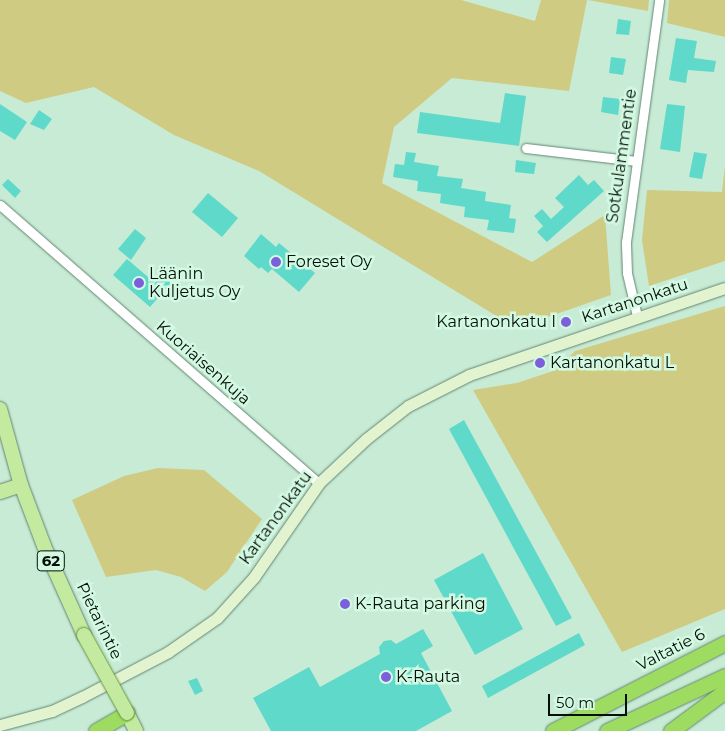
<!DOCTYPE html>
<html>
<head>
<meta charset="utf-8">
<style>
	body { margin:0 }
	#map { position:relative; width:725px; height:731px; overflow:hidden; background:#c7ebd5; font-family:Montserrat,sans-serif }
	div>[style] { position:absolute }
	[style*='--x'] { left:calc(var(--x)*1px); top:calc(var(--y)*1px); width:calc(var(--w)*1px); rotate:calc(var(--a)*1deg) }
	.green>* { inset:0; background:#d0cb82 }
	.building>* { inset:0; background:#5ed9ca }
	.roads { filter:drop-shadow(0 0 1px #648471) drop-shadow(0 0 1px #648471) }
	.street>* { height:9px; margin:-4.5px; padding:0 4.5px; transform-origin:4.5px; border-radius:4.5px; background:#fff }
	.secondary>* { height:11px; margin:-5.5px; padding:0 5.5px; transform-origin:5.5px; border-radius:5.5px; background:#e2f4cf }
	.primary>* { height:14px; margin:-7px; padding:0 7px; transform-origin:7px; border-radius:7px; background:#c4eaa0 }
	.highway>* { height:15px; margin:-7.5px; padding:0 7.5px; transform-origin:7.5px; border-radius:7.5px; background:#9ddc60 }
	.bridges { filter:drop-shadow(0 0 1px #679441) drop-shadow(0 0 1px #679441) }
	.primary-bridge>* { height:14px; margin:-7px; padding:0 7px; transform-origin:7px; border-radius:7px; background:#c4eaa0 }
	.dots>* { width:14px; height:14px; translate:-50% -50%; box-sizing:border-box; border:2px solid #d4f9e2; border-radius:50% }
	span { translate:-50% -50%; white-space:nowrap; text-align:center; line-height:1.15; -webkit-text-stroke:5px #d4f9e2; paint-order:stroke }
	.shield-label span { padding:1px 4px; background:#d4f9e2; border:1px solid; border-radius:4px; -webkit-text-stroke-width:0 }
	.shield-label { font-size:15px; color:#040f08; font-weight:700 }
	.street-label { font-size:16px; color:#040f08 }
	.poi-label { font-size:16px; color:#040f08 }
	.left { translate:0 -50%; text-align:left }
	.right { translate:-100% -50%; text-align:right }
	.scale { position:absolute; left:548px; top:694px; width:79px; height:22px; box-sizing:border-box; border:2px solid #040f08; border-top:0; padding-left:6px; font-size:15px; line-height:18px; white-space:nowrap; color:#040f08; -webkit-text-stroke:4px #d4f9e2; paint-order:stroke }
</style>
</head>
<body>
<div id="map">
	<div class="green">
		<div style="clip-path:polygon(0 0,461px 0,535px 21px,541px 0,587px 0,569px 91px,452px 78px,394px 127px,382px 183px,532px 262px,605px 215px,611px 295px,516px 328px,259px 171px,174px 135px,94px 87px,26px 103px,0 91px)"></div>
		<div style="clip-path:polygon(588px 0,649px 0,648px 11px)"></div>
		<div style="clip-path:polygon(669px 0,725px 0,725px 37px,667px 23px)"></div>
		<div style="clip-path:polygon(725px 166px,725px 261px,649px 286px,642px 240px,647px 190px,722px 192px)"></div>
		<div style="clip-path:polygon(725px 306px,725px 609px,622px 652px,473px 390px,517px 383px,556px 370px,575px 351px)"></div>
		<div style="clip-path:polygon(158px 468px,204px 470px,262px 519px,227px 572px,205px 591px,181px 577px,156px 570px,106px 577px,72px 500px,124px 476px)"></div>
	</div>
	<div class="building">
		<div style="clip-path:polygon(618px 19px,631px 21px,629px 35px,616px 34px)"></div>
		<div style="clip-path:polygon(676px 38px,697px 41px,694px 58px,716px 61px,714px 72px,688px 70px,686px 83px,669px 80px)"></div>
		<div style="clip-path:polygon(611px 57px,626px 59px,623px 75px,609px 73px)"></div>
		<div style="clip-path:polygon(505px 93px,526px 96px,519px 146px,417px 133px,420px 112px,500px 123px)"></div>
		<div style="clip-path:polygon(603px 97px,620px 99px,618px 115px,601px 112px)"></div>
		<div style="clip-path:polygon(0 104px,27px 122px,15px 140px,0 131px)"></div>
		<div style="clip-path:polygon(667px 104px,685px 106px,680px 152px,660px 149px)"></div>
		<div style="clip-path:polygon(39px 110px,52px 119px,44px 130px,30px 124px)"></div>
		<div style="clip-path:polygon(406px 152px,416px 153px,414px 162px,439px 166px,437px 176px,463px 179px,461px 188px,486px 192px,485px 201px,511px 205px,509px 218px,516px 219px,514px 233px,487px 230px,489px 220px,464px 217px,465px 207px,440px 203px,441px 194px,417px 191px,418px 181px,393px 177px,395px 164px,404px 165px)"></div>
		<div style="clip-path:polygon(694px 152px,707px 154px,702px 179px,689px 177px)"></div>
		<div style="clip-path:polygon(516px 160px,536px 163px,534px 174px,515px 172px)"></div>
		<div style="clip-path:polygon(579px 175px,588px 185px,594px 180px,604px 191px,547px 242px,537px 232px,543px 226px,534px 216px,542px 209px,551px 219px,564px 207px,555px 198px)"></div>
		<div style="clip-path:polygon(8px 179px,21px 191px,15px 198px,2px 185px)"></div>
		<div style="clip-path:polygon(208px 193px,238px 218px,222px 237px,192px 212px)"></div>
		<div style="clip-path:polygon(135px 229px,146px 238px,131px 260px,118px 249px)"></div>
		<div style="clip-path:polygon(261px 234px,276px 247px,279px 243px,315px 273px,299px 292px,272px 269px,268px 273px,261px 267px,259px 269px,244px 256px)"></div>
		<div style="clip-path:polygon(127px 259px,155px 283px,162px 275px,171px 283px,150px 307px,113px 275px)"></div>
		<div style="clip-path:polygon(464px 420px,572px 618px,556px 626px,449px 429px)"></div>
		<div style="clip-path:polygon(483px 553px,523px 629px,475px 655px,434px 580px)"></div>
		<div style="clip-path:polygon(423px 629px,433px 646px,421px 653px,452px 711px,416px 731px,271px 731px,253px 698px,309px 667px,320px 687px,380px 654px,379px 647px,384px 641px,391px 640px,396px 644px)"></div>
		<div style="clip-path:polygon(579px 633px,585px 645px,488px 698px,482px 686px)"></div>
		<div style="clip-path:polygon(197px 678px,203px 691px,195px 695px,188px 681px)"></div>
	</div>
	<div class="roads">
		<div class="street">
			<div style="--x:526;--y:148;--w:111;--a:6.7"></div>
			<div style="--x:0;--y:205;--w:423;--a:41.1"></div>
			<div style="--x:637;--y:316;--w:44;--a:-103.1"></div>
			<div style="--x:627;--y:273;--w:31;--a:-92"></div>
			<div style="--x:626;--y:242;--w:244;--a:-82.2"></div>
		</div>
		<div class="secondary">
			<div style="--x:0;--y:725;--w:54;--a:-15.1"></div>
			<div style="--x:52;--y:711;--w:33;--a:-25"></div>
			<div style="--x:82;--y:697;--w:97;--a:-27.6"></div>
			<div style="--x:168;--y:652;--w:60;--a:-34.8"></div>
			<div style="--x:217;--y:618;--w:55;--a:-47.9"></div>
			<div style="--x:254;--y:577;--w:114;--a:-55.3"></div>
			<div style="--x:319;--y:483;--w:64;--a:-43.1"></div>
			<div style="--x:366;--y:439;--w:53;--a:-38.2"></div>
			<div style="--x:408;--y:406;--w:68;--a:-26.9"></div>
			<div style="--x:469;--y:375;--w:270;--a:-18.8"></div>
		</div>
		<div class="primary">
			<div style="--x:0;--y:409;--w:79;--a:74.6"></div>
			<div style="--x:21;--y:485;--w:65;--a:69.3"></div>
			<div style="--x:44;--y:546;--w:98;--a:65.8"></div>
			<div style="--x:0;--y:492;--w:22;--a:-18"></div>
			<div style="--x:127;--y:713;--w:20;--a:63"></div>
		</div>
		<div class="highway">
			<div style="--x:96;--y:731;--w:36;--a:-30"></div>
			<div style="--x:553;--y:731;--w:193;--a:-27.1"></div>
			<div style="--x:607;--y:731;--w:130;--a:-25"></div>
			<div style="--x:671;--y:731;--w:67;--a:-36.5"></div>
		</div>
	</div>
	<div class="bridges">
		<div class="primary-bridge">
			<div style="--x:84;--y:635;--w:89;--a:61.1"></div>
		</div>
	</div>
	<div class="dots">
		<div style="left:276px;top:262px;background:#7c60db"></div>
		<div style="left:139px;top:283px;background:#7c60db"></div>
		<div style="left:566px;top:322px;background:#7c60db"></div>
		<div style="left:540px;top:363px;background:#7c60db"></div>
		<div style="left:345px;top:604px;background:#7c60db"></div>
		<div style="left:386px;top:677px;background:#7c60db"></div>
	</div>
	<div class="shield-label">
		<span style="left:51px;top:561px">62</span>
	</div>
	<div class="street-label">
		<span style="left:622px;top:156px;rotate:-82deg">Sotkulammentie</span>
		<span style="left:635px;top:301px;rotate:-18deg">Kartanonkatu</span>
		<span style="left:203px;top:363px;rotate:41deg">Kuoriaisenkuja</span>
		<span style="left:276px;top:518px;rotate:-54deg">Kartanonkatu</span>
		<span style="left:99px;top:621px;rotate:64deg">Pietarintie</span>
		<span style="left:671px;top:650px;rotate:-27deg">Valtatie 6</span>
	</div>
	<div class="poi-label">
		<span class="left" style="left:286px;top:262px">Foreset Oy</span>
		<span class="left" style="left:149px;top:283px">Läänin<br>Kuljetus Oy</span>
		<span class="right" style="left:556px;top:322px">Kartanonkatu I</span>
		<span class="left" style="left:550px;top:363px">Kartanonkatu L</span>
		<span class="left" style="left:355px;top:604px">K-Rauta parking</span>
		<span class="left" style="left:396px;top:677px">K-Rauta</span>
	</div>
	<div class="scale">50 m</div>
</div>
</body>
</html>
